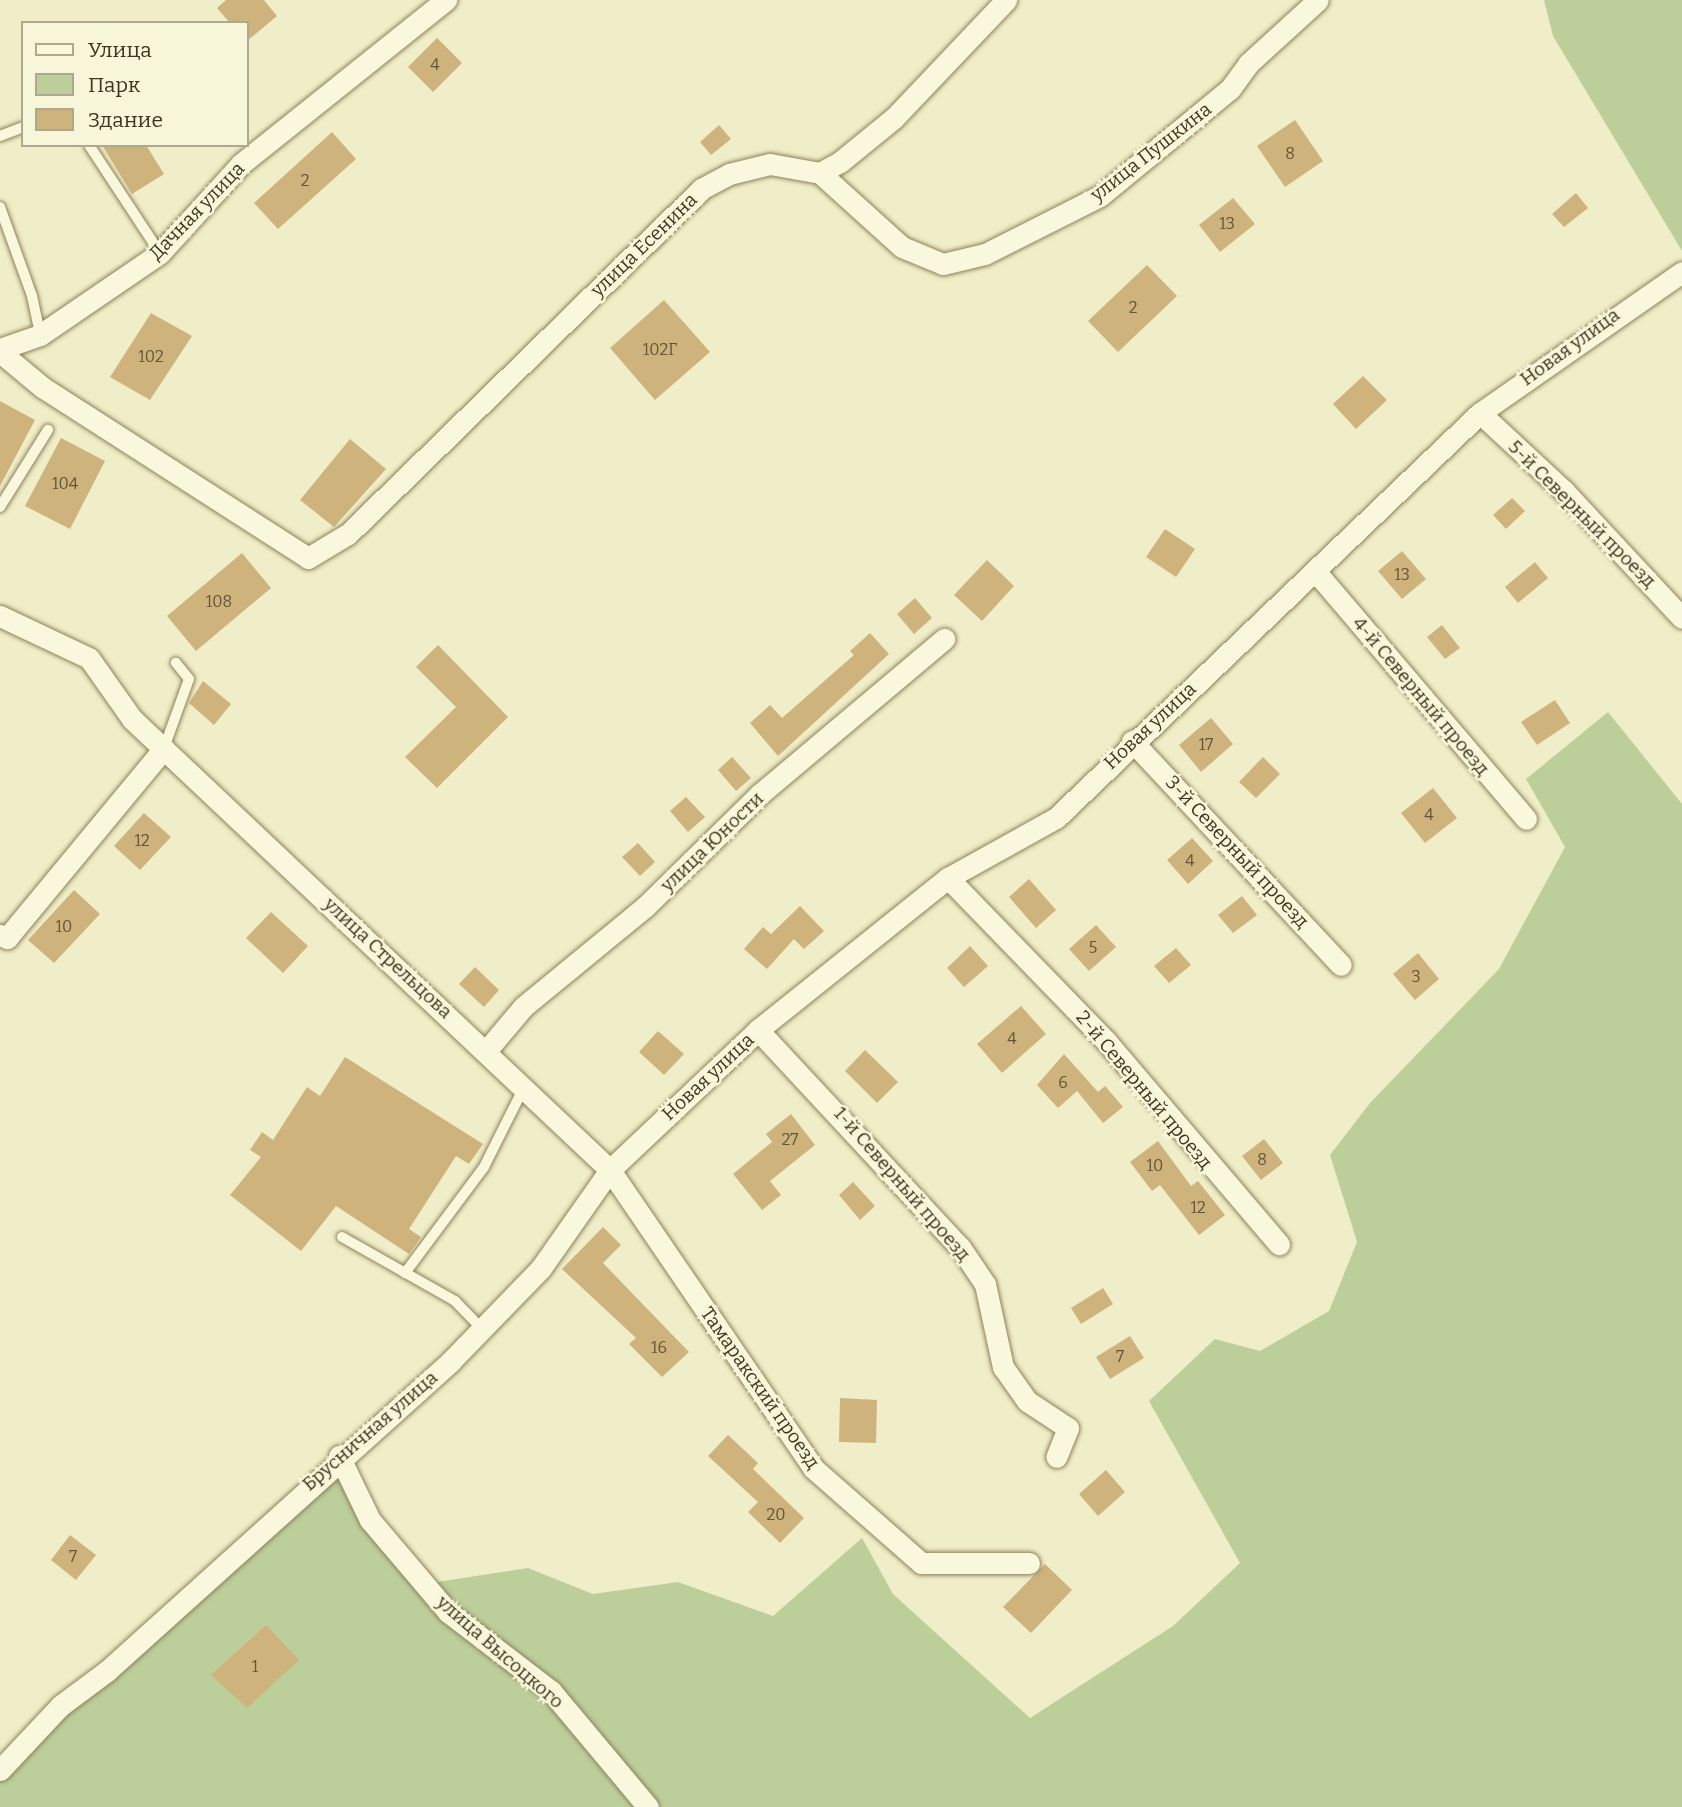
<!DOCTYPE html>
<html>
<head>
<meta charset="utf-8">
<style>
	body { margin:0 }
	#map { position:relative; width:1682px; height:1807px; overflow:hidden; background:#f0eec8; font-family:Bitter,serif }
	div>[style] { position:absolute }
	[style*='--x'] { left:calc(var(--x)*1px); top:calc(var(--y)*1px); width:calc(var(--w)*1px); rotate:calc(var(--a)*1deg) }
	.green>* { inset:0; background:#bccf9b }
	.building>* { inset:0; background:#cfb37d }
	.roads { filter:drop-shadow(0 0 2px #8d825c) drop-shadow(0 0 2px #8d825c) }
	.lane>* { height:10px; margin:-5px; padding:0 5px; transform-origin:5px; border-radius:5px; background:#faf8dc }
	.street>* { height:21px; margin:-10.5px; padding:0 10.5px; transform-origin:10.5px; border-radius:10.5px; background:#faf8dc }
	span { translate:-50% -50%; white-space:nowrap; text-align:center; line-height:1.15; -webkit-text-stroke:5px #f7f6d8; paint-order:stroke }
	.number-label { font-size:16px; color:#625437 }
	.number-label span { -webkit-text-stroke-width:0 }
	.street-label { font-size:19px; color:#3d3520 }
	.legend { position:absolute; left:21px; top:21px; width:228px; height:126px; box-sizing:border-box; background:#f7f6d8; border:2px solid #ada98e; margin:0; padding:9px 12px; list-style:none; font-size:21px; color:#3d3520 }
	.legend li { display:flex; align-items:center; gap:14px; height:35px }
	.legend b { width:35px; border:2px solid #ada98e }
</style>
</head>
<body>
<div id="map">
	<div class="green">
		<div style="clip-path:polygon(1544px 0,1682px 0,1682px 251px,1553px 36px)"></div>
		<div style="clip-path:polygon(1608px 712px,1682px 804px,1682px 1807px,0 1807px,0 1770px,339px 1456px,424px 1584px,528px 1568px,593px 1594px,678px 1582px,773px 1616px,862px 1538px,893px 1594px,1030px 1718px,1173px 1626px,1240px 1563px,1149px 1401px,1215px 1339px,1260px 1351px,1329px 1311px,1357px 1242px,1330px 1155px,1370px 1103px,1499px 969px,1565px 847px,1526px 779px)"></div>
	</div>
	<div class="building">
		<div style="clip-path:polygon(226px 0,264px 0,277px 16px,247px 41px,247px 23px,230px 23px,217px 8px)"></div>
		<div style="clip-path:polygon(437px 38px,462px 63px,433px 92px,408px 67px)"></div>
		<div style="clip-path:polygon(1295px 120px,1323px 161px,1285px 187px,1257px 146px)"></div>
		<div style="clip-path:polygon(719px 125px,731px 139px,711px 155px,700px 142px)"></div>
		<div style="clip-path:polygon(332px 132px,356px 159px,278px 229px,254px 203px)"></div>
		<div style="clip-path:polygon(102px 145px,146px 145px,164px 174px,132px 194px)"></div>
		<div style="clip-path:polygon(1576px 193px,1588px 208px,1564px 227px,1552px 214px)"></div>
		<div style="clip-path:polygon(1233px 198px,1255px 224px,1220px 252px,1199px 225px)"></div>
		<div style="clip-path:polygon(1147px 265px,1177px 296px,1118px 352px,1088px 321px)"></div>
		<div style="clip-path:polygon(664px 300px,710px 352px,655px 400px,610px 348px)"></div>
		<div style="clip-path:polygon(151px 313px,192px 336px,150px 400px,110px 377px)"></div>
		<div style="clip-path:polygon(1363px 376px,1387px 400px,1356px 429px,1333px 404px)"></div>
		<div style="clip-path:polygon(0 401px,35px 420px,0 486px)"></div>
		<div style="clip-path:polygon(61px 438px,105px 461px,70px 529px,25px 506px)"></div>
		<div style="clip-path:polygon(350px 439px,386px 469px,334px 527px,300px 500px)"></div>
		<div style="clip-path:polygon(1512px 498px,1525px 511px,1506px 529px,1493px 515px)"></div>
		<div style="clip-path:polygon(1165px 529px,1195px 549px,1176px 577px,1146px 557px)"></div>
		<div style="clip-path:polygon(1402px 551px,1426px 579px,1402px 599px,1378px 571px)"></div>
		<div style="clip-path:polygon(242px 553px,271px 588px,196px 651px,167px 616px)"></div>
		<div style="clip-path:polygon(987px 560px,1014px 586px,982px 621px,954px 595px)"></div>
		<div style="clip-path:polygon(1535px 562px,1548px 578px,1518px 603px,1505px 587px)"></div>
		<div style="clip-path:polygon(915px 598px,932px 618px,914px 634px,897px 614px)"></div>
		<div style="clip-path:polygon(1442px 625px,1460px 648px,1445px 659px,1427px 637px)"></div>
		<div style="clip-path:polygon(870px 633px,889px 654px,778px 756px,750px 723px,770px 705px,782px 718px,854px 655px,850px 651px)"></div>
		<div style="clip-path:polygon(438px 645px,508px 717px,437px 788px,405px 757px,456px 707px,416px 667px)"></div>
		<div style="clip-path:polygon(203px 681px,231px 704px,214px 725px,189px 703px)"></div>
		<div style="clip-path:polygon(1555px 700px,1570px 723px,1537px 745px,1521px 722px)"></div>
		<div style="clip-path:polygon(1211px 718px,1233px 744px,1201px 772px,1179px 745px)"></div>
		<div style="clip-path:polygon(732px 757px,751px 778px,736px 791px,718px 770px)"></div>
		<div style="clip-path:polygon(1263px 757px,1280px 774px,1256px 798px,1239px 782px)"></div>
		<div style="clip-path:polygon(1433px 788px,1457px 818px,1425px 843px,1401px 813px)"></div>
		<div style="clip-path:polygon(686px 797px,705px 817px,688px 832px,670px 811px)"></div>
		<div style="clip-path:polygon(144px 813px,171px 837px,140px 870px,114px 846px)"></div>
		<div style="clip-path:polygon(1192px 838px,1213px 861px,1188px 884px,1167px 860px)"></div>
		<div style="clip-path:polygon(638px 843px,655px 862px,640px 876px,622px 857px)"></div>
		<div style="clip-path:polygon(1029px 879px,1056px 910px,1036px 928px,1009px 897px)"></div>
		<div style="clip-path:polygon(74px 890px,100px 914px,54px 963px,28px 940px)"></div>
		<div style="clip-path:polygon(1242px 896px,1257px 915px,1233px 933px,1218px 915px)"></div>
		<div style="clip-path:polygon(800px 906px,824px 931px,804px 949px,794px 939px,767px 969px,744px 949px,763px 927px,771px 934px)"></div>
		<div style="clip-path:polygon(271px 912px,308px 946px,283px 973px,246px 938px)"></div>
		<div style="clip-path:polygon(1096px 925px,1116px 947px,1089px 971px,1069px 949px)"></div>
		<div style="clip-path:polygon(970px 946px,988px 966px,964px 987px,947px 968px)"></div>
		<div style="clip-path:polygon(1176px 948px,1191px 965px,1169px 983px,1154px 966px)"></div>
		<div style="clip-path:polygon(1418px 953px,1439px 979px,1415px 1000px,1393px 974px)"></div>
		<div style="clip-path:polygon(475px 967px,499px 990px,484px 1007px,459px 984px)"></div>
		<div style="clip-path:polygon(1021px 1006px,1046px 1034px,1002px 1073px,977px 1044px)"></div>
		<div style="clip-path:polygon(658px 1031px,684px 1054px,664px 1075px,639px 1052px)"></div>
		<div style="clip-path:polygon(865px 1050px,898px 1082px,877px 1103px,845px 1071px)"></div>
		<div style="clip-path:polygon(1064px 1054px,1098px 1092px,1105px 1086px,1123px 1107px,1103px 1123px,1077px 1091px,1058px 1108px,1037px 1085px)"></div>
		<div style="clip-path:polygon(345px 1057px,483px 1144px,469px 1164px,456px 1156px,409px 1229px,421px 1237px,409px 1254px,336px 1206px,301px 1251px,230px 1195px,261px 1157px,250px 1150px,262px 1132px,273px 1140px,307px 1087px,320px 1096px)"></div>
		<div style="clip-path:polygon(791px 1114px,815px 1145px,770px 1181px,781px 1195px,762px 1210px,733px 1174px,772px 1142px,766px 1134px)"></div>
		<div style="clip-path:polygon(1264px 1139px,1283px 1163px,1261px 1180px,1242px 1156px)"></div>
		<div style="clip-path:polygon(1158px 1141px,1191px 1186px,1198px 1181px,1225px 1215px,1199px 1235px,1160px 1185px,1152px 1191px,1130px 1162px)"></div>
		<div style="clip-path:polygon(853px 1182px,875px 1206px,860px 1220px,839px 1195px)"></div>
		<div style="clip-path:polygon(603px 1227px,621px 1245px,603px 1263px,689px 1352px,662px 1377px,629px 1344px,636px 1338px,562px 1269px)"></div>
		<div style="clip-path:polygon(1103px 1288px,1113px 1304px,1081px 1324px,1071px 1308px)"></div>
		<div style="clip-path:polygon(1130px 1336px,1144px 1358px,1110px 1379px,1096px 1357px)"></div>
		<div style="clip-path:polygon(840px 1398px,877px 1400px,876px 1443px,839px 1442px)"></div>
		<div style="clip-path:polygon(728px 1435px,758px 1463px,753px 1469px,804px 1518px,780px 1543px,748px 1512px,758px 1502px,708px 1456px)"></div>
		<div style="clip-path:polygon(1106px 1470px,1125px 1492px,1098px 1516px,1079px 1494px)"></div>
		<div style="clip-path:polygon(70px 1535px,96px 1555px,76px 1580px,51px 1560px)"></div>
		<div style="clip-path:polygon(1045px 1564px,1072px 1590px,1031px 1633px,1003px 1607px)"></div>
		<div style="clip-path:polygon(266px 1625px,299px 1660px,247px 1708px,211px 1675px)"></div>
	</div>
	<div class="roads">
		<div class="lane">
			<div style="--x:0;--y:136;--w:25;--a:-21"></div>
			<div style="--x:89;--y:145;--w:129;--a:56.7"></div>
			<div style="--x:0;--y:207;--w:95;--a:70.2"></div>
			<div style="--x:32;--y:296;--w:40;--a:78"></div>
			<div style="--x:0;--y:507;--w:91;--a:-58.1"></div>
			<div style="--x:164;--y:748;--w:73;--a:-70.1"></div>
			<div style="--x:189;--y:679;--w:21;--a:-129"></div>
			<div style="--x:342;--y:1237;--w:130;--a:29.5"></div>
			<div style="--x:455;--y:1301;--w:39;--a:46"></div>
			<div style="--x:405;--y:1273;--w:132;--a:-53.3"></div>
			<div style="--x:484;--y:1167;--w:89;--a:-63.4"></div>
		</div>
		<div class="street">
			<div style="--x:820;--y:173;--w:110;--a:42.1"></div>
			<div style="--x:902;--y:247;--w:44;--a:22.5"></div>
			<div style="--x:943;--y:264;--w:43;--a:-13.4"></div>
			<div style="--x:985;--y:254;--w:129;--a:-26.8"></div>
			<div style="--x:1100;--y:196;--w:168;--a:-39.5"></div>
			<div style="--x:1230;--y:89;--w:32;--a:-54"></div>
			<div style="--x:1249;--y:63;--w:93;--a:-42.4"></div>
			<div style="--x:0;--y:349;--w:42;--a:-19.3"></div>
			<div style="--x:40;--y:335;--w:145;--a:-34.3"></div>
			<div style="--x:160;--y:253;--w:120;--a:-47.7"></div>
			<div style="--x:241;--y:164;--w:263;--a:-38.7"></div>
			<div style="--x:0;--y:352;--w:55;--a:39.8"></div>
			<div style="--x:42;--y:387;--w:316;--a:32.7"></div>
			<div style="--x:308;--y:558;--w:47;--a:-31"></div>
			<div style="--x:348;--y:534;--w:494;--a:-44.3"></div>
			<div style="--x:701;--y:189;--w:32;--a:-28"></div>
			<div style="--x:729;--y:174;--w:42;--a:-13.7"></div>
			<div style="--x:770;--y:164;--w:51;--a:10.2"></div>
			<div style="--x:820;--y:173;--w:23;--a:-29"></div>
			<div style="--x:840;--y:162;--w:70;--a:-39.2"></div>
			<div style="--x:894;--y:118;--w:163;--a:-46.5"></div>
			<div style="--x:1480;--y:413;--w:115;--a:42.9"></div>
			<div style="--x:1564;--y:491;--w:173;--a:47.1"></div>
			<div style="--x:1316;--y:572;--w:324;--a:49.6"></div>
			<div style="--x:0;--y:616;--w:98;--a:25.3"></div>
			<div style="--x:89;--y:658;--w:75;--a:54.8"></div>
			<div style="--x:132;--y:719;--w:657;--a:43.34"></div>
			<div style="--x:610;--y:1170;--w:361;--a:55.7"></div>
			<div style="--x:813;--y:1468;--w:144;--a:41.3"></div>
			<div style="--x:921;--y:1563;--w:108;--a:0"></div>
			<div style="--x:1132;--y:741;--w:306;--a:47"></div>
			<div style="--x:948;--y:878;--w:227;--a:45.9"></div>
			<div style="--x:1106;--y:1041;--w:267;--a:49.6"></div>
			<div style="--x:0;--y:935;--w:8;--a:23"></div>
			<div style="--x:7;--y:938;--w:246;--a:-50.4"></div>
			<div style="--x:758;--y:1030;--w:296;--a:47.1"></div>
			<div style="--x:960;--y:1247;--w:45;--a:56"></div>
			<div style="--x:985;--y:1284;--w:85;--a:77.8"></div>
			<div style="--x:1003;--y:1367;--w:42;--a:54.8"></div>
			<div style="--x:1027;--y:1401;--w:49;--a:33.4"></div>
			<div style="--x:1068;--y:1428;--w:31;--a:112"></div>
			<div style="--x:486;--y:1051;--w:57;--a:-49.9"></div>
			<div style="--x:523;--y:1007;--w:159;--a:-39.4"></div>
			<div style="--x:646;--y:906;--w:160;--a:-44.5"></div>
			<div style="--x:760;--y:794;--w:241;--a:-40.1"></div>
			<div style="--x:339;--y:1456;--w:71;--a:64.2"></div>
			<div style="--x:370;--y:1520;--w:121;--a:49.7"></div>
			<div style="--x:448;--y:1612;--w:130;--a:37.5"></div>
			<div style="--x:551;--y:1691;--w:151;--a:50.1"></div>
			<div style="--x:0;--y:1770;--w:88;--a:-46.8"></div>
			<div style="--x:60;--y:1706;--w:59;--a:-36.7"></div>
			<div style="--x:107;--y:1671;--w:463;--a:-42"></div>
			<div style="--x:451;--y:1361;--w:129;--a:-45.9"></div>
			<div style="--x:541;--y:1268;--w:120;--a:-54.9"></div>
			<div style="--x:610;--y:1170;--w:204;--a:-43.4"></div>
			<div style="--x:758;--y:1030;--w:243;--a:-38.7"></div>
			<div style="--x:948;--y:878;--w:124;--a:-29.1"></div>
			<div style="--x:1056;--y:818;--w:586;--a:-43.69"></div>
			<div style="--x:1480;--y:413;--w:246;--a:-34.9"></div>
		</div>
	</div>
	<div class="number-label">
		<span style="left:435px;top:65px">4</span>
		<span style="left:1290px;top:154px">8</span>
		<span style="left:305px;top:181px">2</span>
		<span style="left:1227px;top:224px">13</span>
		<span style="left:1133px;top:308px">2</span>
		<span style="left:660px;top:350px">102Г</span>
		<span style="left:151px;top:357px">102</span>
		<span style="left:65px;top:484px">104</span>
		<span style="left:1402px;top:575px">13</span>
		<span style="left:219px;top:602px">108</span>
		<span style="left:1206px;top:745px">17</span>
		<span style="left:1429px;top:815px">4</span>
		<span style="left:142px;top:841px">12</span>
		<span style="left:1190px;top:861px">4</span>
		<span style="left:64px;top:927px">10</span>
		<span style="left:1093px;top:948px">5</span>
		<span style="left:1416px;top:977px">3</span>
		<span style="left:1012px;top:1039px">4</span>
		<span style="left:1063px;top:1083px">6</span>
		<span style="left:790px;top:1140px">27</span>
		<span style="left:1262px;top:1160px">8</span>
		<span style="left:1155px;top:1166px">10</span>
		<span style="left:1198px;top:1208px">12</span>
		<span style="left:659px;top:1348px">16</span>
		<span style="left:1120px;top:1357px">7</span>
		<span style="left:776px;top:1515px">20</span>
		<span style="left:73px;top:1557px">7</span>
		<span style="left:255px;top:1667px">1</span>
	</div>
	<div class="street-label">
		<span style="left:1151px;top:152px;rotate:-38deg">улица Пушкина</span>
		<span style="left:197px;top:211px;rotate:-46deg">Дачная улица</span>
		<span style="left:644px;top:245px;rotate:-44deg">улица Есенина</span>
		<span style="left:1570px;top:347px;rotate:-36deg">Новая улица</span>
		<span style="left:1582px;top:514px;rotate:45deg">5-й Северный проезд</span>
		<span style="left:1421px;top:696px;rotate:50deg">4-й Северный проезд</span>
		<span style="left:1150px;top:726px;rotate:-43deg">Новая улица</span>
		<span style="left:712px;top:842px;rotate:-44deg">улица Юности</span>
		<span style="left:1237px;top:852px;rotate:47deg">3-й Северный проезд</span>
		<span style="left:388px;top:958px;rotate:43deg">улица Стрельцова</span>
		<span style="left:708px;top:1077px;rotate:-43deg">Новая улица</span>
		<span style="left:1144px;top:1090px;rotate:50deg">2-й Северный проезд</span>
		<span style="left:902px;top:1184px;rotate:49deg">1-й Северный проезд</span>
		<span style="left:760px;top:1388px;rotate:55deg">Тамаракский проезд</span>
		<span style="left:370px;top:1431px;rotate:-41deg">Брусничная улица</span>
		<span style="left:500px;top:1652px;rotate:41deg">улица Высоцкого</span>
	</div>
	<ul class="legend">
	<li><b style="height:9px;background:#faf8dc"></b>Улица</li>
	<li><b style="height:19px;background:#bccf9b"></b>Парк</li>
	<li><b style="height:19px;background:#cfb37d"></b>Здание</li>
	</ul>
</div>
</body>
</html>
